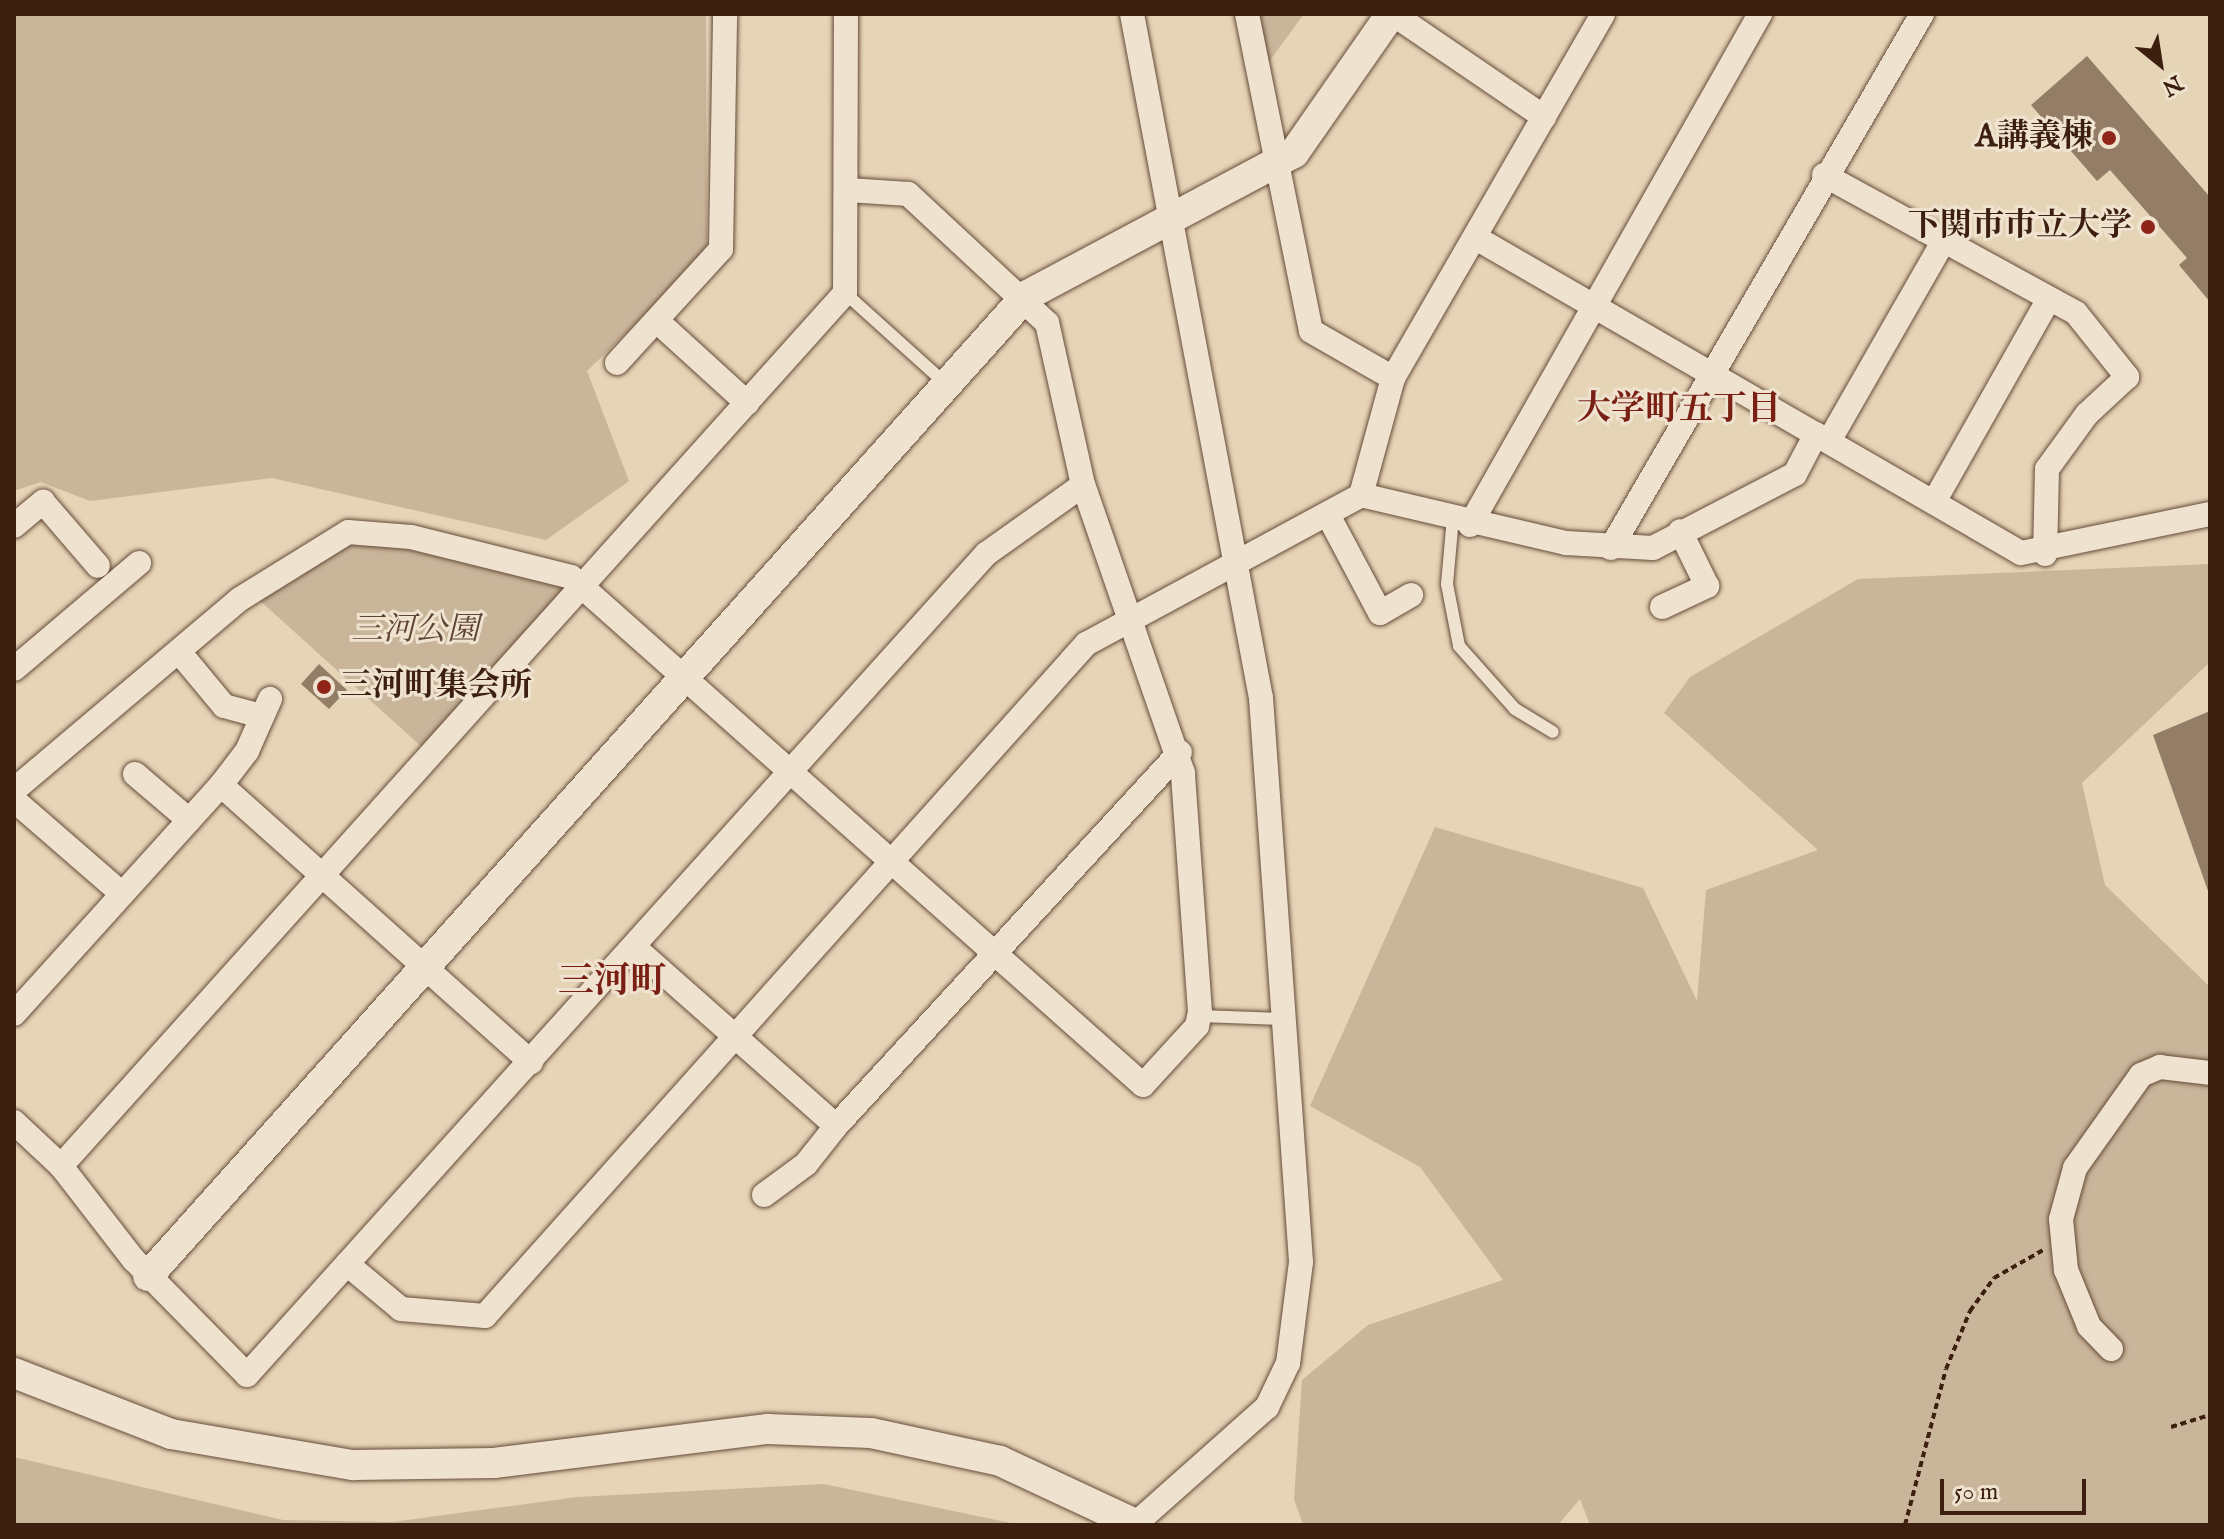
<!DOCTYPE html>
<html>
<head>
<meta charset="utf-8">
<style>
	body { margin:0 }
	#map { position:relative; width:2224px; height:1539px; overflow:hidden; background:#e6d4b7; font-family:"IM FELL English","Noto Serif JP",serif }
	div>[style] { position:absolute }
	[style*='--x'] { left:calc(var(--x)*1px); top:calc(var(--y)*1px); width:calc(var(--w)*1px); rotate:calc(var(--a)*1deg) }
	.green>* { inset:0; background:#c9b59a }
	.building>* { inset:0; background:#947d66 }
	.path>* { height:4px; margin-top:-2px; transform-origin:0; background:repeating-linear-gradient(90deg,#3c1f0f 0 6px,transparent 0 10px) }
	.roads { filter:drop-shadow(0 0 2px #664c39) drop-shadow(0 0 2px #664c39) }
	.service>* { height:12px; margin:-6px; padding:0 6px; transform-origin:6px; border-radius:6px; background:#efe3d0 }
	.minor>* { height:24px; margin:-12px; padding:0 12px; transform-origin:12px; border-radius:12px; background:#efe3d0 }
	.tertiary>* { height:30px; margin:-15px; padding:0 15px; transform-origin:15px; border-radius:15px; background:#efe3d0 }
	.dots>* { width:22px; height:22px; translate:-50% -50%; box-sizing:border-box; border:4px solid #efe3d0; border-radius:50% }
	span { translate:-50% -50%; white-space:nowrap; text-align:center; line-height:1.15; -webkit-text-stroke:6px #efe3d0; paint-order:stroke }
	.poi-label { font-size:32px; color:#3c1f0f; font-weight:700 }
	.right { translate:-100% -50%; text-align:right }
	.left { translate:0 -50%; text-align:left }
	.park-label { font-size:32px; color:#5f4432; font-style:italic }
	.neighbourhood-label { font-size:34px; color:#7a1f14; font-weight:700 }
	.quarter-label { font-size:36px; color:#7a1f14; font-weight:700 }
	.frame { position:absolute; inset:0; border:16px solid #3c1f0f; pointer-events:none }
	.north { position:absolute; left:2120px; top:24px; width:80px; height:80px; -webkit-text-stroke:6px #efe3d0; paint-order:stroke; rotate:150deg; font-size:22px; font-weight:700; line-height:32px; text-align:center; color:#3c1f0f }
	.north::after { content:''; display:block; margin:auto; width:28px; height:36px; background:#3c1f0f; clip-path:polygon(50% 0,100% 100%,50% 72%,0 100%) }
	.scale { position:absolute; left:1940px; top:1479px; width:146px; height:36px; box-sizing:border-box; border:4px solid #3c1f0f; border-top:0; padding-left:10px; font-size:24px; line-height:28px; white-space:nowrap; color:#3c1f0f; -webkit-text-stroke:6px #efe3d0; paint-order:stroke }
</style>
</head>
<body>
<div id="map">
	<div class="green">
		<div style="clip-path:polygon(14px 14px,706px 14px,707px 255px,587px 371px,629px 481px,546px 540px,272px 478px,90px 501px,41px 482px,14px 491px)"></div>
		<div style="clip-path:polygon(1258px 14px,1304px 14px,1268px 63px)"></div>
		<div style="clip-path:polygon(376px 537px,566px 586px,423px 748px,258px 599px,348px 544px)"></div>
		<div style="clip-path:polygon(2210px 564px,2210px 662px,2082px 783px,2105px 885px,2210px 987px,2210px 1525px,1590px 1525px,1580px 1499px,1558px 1525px,1303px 1525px,1294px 1499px,1302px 1380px,1368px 1325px,1503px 1280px,1420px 1167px,1310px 1106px,1435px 827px,1643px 888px,1697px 1001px,1706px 890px,1818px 850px,1664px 713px,1690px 677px,1858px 579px)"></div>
		<div style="clip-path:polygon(14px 1457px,283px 1520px,393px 1522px,577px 1497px,824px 1484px,1020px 1525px,14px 1525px)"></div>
	</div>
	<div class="building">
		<div style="clip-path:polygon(2087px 56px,2210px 197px,2210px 302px,2179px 265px,2187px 258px,2110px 170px,2097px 181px,2031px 105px)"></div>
		<div style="clip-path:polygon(319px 664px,347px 690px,329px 709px,301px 684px)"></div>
		<div style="clip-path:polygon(2210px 711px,2210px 891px,2208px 891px,2153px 735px)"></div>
	</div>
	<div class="path">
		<div style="--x:2171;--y:1427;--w:41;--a:-17.1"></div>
		<div style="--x:1905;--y:1525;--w:161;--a:-75.3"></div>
		<div style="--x:1946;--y:1369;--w:63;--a:-67.5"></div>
		<div style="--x:1970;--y:1311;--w:41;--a:-54"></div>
		<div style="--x:1994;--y:1278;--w:56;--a:-29.7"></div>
	</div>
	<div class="roads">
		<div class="service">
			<div style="--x:845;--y:293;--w:137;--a:42"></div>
			<div style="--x:1453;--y:517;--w:67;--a:95.1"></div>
			<div style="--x:1447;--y:584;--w:63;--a:79"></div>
			<div style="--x:1459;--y:646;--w:84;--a:48.4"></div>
			<div style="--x:1515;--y:709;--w:44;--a:31.2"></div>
			<div style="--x:1199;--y:1016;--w:84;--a:2"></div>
		</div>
		<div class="minor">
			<div style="--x:1132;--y:14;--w:696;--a:79.32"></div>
			<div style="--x:1261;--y:698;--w:565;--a:85.94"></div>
			<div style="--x:1301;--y:1262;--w:102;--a:97.3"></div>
			<div style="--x:1288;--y:1363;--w:49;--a:115.5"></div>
			<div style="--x:1267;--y:1407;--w:178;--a:138.4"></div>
			<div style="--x:1247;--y:14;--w:323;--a:78.6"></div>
			<div style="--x:1311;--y:331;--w:95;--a:29.8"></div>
			<div style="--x:1393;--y:14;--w:183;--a:34.3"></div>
			<div style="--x:1824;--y:175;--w:287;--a:28.7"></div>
			<div style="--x:2076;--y:313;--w:82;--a:51.4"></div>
			<div style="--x:2127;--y:377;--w:54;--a:137.2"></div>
			<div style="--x:2087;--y:414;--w:68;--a:126"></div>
			<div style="--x:2047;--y:469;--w:85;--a:91.3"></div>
			<div style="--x:1476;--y:238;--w:629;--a:30.03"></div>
			<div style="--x:2021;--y:553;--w:193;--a:-11.7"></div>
			<div style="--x:657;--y:321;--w:122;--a:42.3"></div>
			<div style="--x:617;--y:363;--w:154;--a:-47.6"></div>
			<div style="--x:721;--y:249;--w:235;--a:-89"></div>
			<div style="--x:1829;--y:441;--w:232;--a:-60.2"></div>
			<div style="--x:1361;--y:495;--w:121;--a:-74.7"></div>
			<div style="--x:1393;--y:378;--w:420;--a:-60"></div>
			<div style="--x:1934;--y:502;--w:233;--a:-60.5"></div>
			<div style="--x:1328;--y:515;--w:111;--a:62"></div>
			<div style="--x:1380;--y:613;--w:36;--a:-30"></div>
			<div style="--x:1470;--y:525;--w:588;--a:-60.42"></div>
			<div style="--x:14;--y:526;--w:38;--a:-40"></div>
			<div style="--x:43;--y:502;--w:84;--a:49.3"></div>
			<div style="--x:1611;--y:548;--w:618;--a:-59.78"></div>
			<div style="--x:1662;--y:607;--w:50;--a:-25"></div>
			<div style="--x:1707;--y:586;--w:61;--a:-116.1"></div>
			<div style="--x:180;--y:653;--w:69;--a:50.3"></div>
			<div style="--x:224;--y:706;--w:39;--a:15"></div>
			<div style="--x:14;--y:669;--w:164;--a:-40.3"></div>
			<div style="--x:135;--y:774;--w:71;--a:40.4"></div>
			<div style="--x:221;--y:785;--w:43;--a:-52.6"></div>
			<div style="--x:247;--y:751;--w:57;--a:-66.1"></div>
			<div style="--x:14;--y:790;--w:296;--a:-40.2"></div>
			<div style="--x:240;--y:599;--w:127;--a:-31.8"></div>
			<div style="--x:348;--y:532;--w:63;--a:4.5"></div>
			<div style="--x:411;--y:537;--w:165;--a:14"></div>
			<div style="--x:571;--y:577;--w:765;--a:41.61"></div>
			<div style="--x:1143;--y:1085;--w:80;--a:-47.5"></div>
			<div style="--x:1197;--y:1026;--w:14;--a:-78"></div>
			<div style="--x:1200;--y:1012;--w:240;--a:-94.1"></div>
			<div style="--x:1183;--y:773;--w:305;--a:-109.1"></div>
			<div style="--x:1083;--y:485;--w:166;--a:-102.5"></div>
			<div style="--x:1047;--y:323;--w:190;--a:-137.1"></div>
			<div style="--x:908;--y:194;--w:60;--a:-176.2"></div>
			<div style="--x:14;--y:800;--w:143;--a:41"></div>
			<div style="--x:634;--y:947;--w:270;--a:41.5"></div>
			<div style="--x:836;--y:1126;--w:508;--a:-47.39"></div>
			<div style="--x:14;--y:1014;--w:309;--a:-47.9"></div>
			<div style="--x:221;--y:785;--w:416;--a:41.8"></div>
			<div style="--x:14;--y:1122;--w:64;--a:43.1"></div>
			<div style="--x:61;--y:1166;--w:119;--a:52.2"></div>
			<div style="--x:134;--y:1260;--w:161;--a:45.5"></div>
			<div style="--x:247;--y:1375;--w:1105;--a:-48.01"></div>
			<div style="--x:986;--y:554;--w:119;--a:-35.4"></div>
			<div style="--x:61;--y:1166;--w:1173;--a:-48.07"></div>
			<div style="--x:845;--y:293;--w:279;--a:-89.8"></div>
			<div style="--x:764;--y:1195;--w:52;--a:-36.4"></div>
			<div style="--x:806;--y:1164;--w:48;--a:-51.7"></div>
			<div style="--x:347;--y:1264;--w:70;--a:39.8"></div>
			<div style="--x:401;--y:1309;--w:84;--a:4.8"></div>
			<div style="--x:485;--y:1316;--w:902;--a:-48.19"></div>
			<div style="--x:1086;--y:644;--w:313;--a:-28.4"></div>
			<div style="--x:1361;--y:495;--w:211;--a:13.2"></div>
			<div style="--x:1566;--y:543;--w:87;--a:3.3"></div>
			<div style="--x:1653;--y:548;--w:160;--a:-27.5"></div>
			<div style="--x:1795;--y:474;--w:45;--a:-62.3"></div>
			<div style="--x:2111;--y:1349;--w:32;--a:-134"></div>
			<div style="--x:2089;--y:1326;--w:61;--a:-112.3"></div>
			<div style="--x:2066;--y:1270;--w:51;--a:-95.6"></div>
			<div style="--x:2061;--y:1219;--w:53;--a:-74.6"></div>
			<div style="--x:2075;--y:1168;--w:114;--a:-54.6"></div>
			<div style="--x:2141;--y:1075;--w:21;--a:-23"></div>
			<div style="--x:2160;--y:1067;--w:50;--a:6.8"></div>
		</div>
		<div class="tertiary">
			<div style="--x:148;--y:1276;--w:1316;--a:-48.14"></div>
			<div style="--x:1026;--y:296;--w:304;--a:-28.1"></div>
			<div style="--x:1294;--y:153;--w:169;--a:-55.1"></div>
			<div style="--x:14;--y:1373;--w:168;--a:21.2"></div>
			<div style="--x:171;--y:1434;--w:185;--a:9.7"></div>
			<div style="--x:353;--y:1465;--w:141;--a:-0.8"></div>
			<div style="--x:494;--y:1463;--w:276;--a:-7.1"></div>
			<div style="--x:768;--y:1429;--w:103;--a:2.2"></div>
			<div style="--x:871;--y:1433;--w:132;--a:12.2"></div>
			<div style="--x:1000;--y:1461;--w:151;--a:25"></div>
		</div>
	</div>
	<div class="dots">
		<div style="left:2109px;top:138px;background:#8f2418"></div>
		<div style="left:2148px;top:227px;background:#8f2418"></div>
		<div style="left:324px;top:687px;background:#8f2418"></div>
	</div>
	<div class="poi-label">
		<span class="right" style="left:2093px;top:138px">A講義棟</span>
		<span class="right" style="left:2132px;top:227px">下関市市立大学</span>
		<span class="left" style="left:340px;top:687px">三河町集会所</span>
	</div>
	<div class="park-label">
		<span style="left:415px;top:631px">三河公園</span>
	</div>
	<div class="neighbourhood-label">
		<span style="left:1679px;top:410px">大学町五丁目</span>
	</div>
	<div class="quarter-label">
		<span style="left:612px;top:983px">三河町</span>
	</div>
	<div class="frame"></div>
	<div class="north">N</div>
	<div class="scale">50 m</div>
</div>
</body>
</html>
